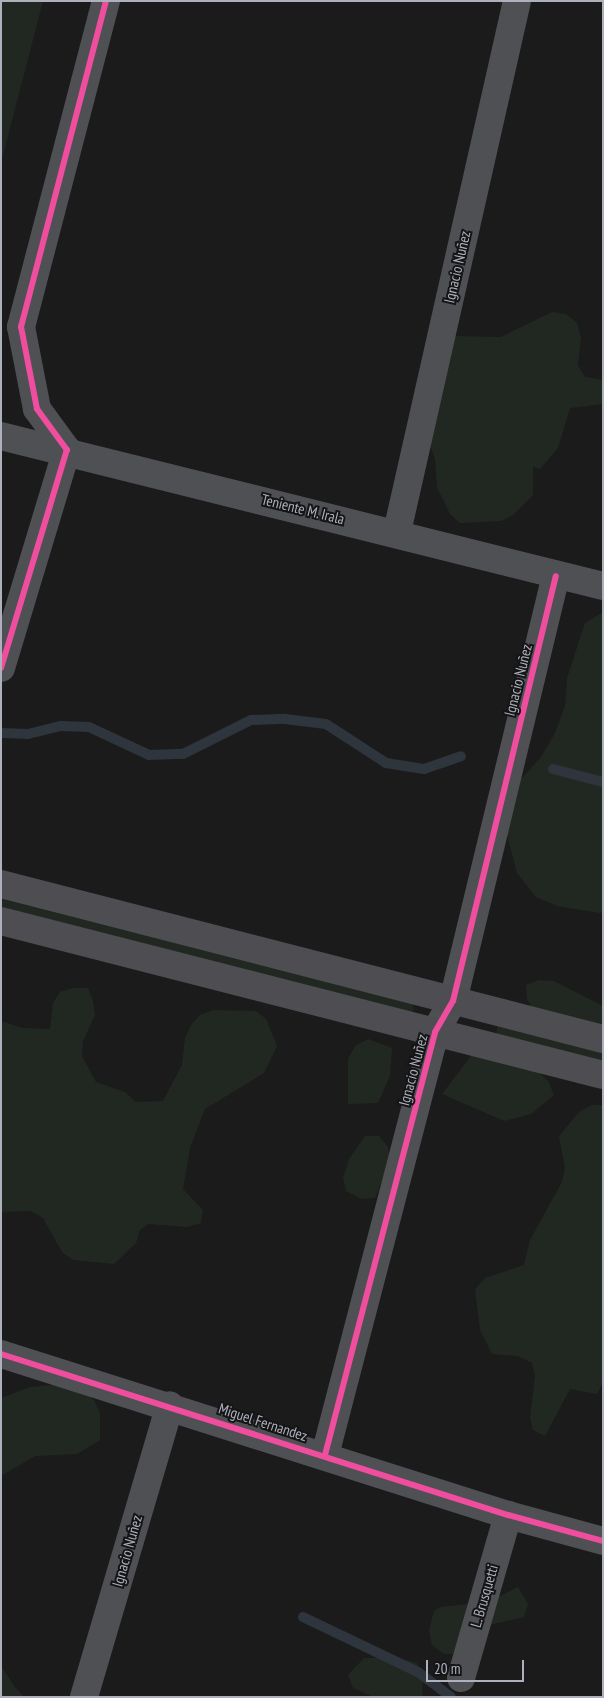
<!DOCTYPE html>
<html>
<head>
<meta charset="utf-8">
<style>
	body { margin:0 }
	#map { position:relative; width:604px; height:1698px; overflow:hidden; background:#1b1b1b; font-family:"PT Sans Narrow",sans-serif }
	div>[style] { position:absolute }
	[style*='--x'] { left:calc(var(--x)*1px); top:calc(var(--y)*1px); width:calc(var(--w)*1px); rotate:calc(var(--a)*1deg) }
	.green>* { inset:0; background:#212822 }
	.stream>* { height:10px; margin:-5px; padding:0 5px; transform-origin:5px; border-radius:5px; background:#2e353d }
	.street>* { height:28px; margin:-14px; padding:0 14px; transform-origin:14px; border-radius:14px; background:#4f5054 }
	.secondary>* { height:28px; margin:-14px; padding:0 14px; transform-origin:14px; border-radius:14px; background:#4e4e52 }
	.cycleway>* { height:6px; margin:-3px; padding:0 3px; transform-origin:3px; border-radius:3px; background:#ef4d9e }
	span { translate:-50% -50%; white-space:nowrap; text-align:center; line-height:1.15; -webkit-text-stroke:4px #151517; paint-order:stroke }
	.street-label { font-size:15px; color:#adb1bb }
	.frame { position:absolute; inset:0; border:2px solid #adb1bb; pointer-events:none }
	.scale { position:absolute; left:426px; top:1660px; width:98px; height:22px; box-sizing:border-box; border:2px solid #adb1bb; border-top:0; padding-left:6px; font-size:15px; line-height:18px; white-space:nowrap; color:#adb1bb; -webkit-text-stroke:4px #151517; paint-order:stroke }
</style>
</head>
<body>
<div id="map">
	<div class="green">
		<div style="clip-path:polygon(1px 1px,43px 1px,1px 163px)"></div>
		<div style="clip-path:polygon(552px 312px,566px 314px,577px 323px,581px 337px,578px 365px,585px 377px,603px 380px,603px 404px,570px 408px,558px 448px,540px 469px,533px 467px,533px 495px,513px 515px,501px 521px,460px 523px,450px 514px,437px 487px,435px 459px,421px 421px,453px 336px,501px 337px)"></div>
		<div style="clip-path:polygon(603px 612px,603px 912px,600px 913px,557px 906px,536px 897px,517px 873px,506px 831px,511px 790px,541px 757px,555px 733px,565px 706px,567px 678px,585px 623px)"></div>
		<div style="clip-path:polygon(1px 899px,412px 1003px,414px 1010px,410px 1012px,1px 907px)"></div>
		<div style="clip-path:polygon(539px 980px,554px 981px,603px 1006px,603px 1035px,540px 1023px,527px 999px,526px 985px)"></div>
		<div style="clip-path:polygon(73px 988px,88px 988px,93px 1001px,95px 1015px,83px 1041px,82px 1056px,96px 1082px,125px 1092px,136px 1102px,163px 1101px,182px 1065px,185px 1038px,191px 1025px,200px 1015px,213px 1010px,256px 1011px,266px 1019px,277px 1046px,264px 1073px,205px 1109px,190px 1148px,183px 1189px,203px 1210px,201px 1223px,187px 1227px,148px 1224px,140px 1230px,136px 1243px,114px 1264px,73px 1260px,62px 1252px,43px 1218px,31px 1211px,1px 1212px,1px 1021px,22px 1028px,50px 1029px,53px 1003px,60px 992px)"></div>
		<div style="clip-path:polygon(497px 1026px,603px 1052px,603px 1061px,497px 1034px)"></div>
		<div style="clip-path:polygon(368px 1039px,392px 1048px,390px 1076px,378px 1103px,348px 1104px,348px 1059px,355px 1046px)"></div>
		<div style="clip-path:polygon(474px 1052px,527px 1061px,548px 1081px,554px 1095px,531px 1114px,504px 1121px,442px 1094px)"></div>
		<div style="clip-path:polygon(592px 1105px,603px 1105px,603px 1383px,597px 1394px,570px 1389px,545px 1436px,533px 1430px,530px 1418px,535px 1376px,532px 1363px,518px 1356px,492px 1354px,480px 1330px,475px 1289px,485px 1278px,524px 1265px,530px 1240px,562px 1182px,565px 1168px,559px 1136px,579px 1112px)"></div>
		<div style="clip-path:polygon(365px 1136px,379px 1136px,388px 1147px,390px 1160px,375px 1198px,361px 1199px,346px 1191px,343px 1178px,349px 1159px)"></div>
		<div style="clip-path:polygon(71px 1383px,94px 1400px,100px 1413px,100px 1440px,77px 1454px,35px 1456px,1px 1476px,1px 1398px,30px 1387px)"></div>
		<div style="clip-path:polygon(518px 1587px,528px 1604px,524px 1617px,489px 1625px,457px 1654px,444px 1654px,432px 1645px,429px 1630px,434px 1611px,440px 1607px,488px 1602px)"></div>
		<div style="clip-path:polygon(364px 1658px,398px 1658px,417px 1663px,423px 1675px,422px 1697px,373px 1697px,353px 1688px,348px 1675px)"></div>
		<div style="clip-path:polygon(1px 1666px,15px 1687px,24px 1697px,1px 1697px)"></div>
	</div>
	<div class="stream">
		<div style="--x:1;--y:733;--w:27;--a:2"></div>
		<div style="--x:28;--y:734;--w:34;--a:-14"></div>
		<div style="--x:61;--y:726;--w:28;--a:2"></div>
		<div style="--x:89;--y:727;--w:66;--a:25"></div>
		<div style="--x:149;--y:755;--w:34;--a:-2"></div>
		<div style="--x:183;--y:754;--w:76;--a:-26.6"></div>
		<div style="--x:251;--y:720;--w:34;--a:-2"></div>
		<div style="--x:285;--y:719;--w:41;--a:7"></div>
		<div style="--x:326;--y:724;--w:72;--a:33"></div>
		<div style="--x:386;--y:763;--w:38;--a:9"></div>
		<div style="--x:424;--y:769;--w:39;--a:-19"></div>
		<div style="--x:553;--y:769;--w:52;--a:14.6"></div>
		<div style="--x:303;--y:1617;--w:127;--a:25.6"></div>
		<div style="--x:418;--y:1672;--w:41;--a:37.1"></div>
	</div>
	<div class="street">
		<div style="--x:1;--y:436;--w:620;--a:13.99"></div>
		<div style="--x:397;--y:532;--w:544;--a:-77.27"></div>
		<div style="--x:1;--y:668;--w:228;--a:-73.2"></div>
		<div style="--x:67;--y:450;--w:51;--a:-126.2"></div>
		<div style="--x:37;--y:409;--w:84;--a:-101"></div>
		<div style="--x:21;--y:327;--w:337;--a:-75.4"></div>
		<div style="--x:1;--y:1354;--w:532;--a:17.62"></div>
		<div style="--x:508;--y:1515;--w:98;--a:15.3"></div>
		<div style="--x:325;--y:1455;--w:437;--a:-75.4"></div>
		<div style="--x:435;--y:1032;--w:36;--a:-60"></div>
		<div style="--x:453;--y:1001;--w:437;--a:-76.4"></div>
		<div style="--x:461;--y:1678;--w:170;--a:-73.9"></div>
		<div style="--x:84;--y:1697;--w:304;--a:-73.6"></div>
	</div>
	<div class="secondary">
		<div style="--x:1;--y:884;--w:622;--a:14.44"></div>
		<div style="--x:1;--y:921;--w:621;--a:14.35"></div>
	</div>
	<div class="cycleway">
		<div style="--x:1;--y:668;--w:228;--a:-73.2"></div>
		<div style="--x:67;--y:450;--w:51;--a:-126.2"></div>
		<div style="--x:37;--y:409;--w:84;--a:-101"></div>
		<div style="--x:21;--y:327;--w:337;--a:-75.4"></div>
		<div style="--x:1;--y:1354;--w:532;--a:17.62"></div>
		<div style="--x:508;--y:1515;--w:98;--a:15.3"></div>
		<div style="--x:325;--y:1455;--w:437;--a:-75.4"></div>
		<div style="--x:435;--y:1032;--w:36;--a:-60"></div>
		<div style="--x:453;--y:1001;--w:437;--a:-76.4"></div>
	</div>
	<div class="street-label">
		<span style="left:457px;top:267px;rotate:-77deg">Ignacio Nuñez</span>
		<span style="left:303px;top:509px;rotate:14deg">Teniente M. Irala</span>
		<span style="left:518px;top:680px;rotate:-76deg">Ignacio Nuñez</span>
		<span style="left:413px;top:1070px;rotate:-75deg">Ignacio Nuñez</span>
		<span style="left:263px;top:1422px;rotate:18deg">Miguel Fernandez</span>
		<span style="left:127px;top:1551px;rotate:-74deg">Ignacio Nuñez</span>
		<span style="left:484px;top:1596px;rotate:-74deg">L. Brusquetti</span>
	</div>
	<div class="frame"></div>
	<div class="scale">20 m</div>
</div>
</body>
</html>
